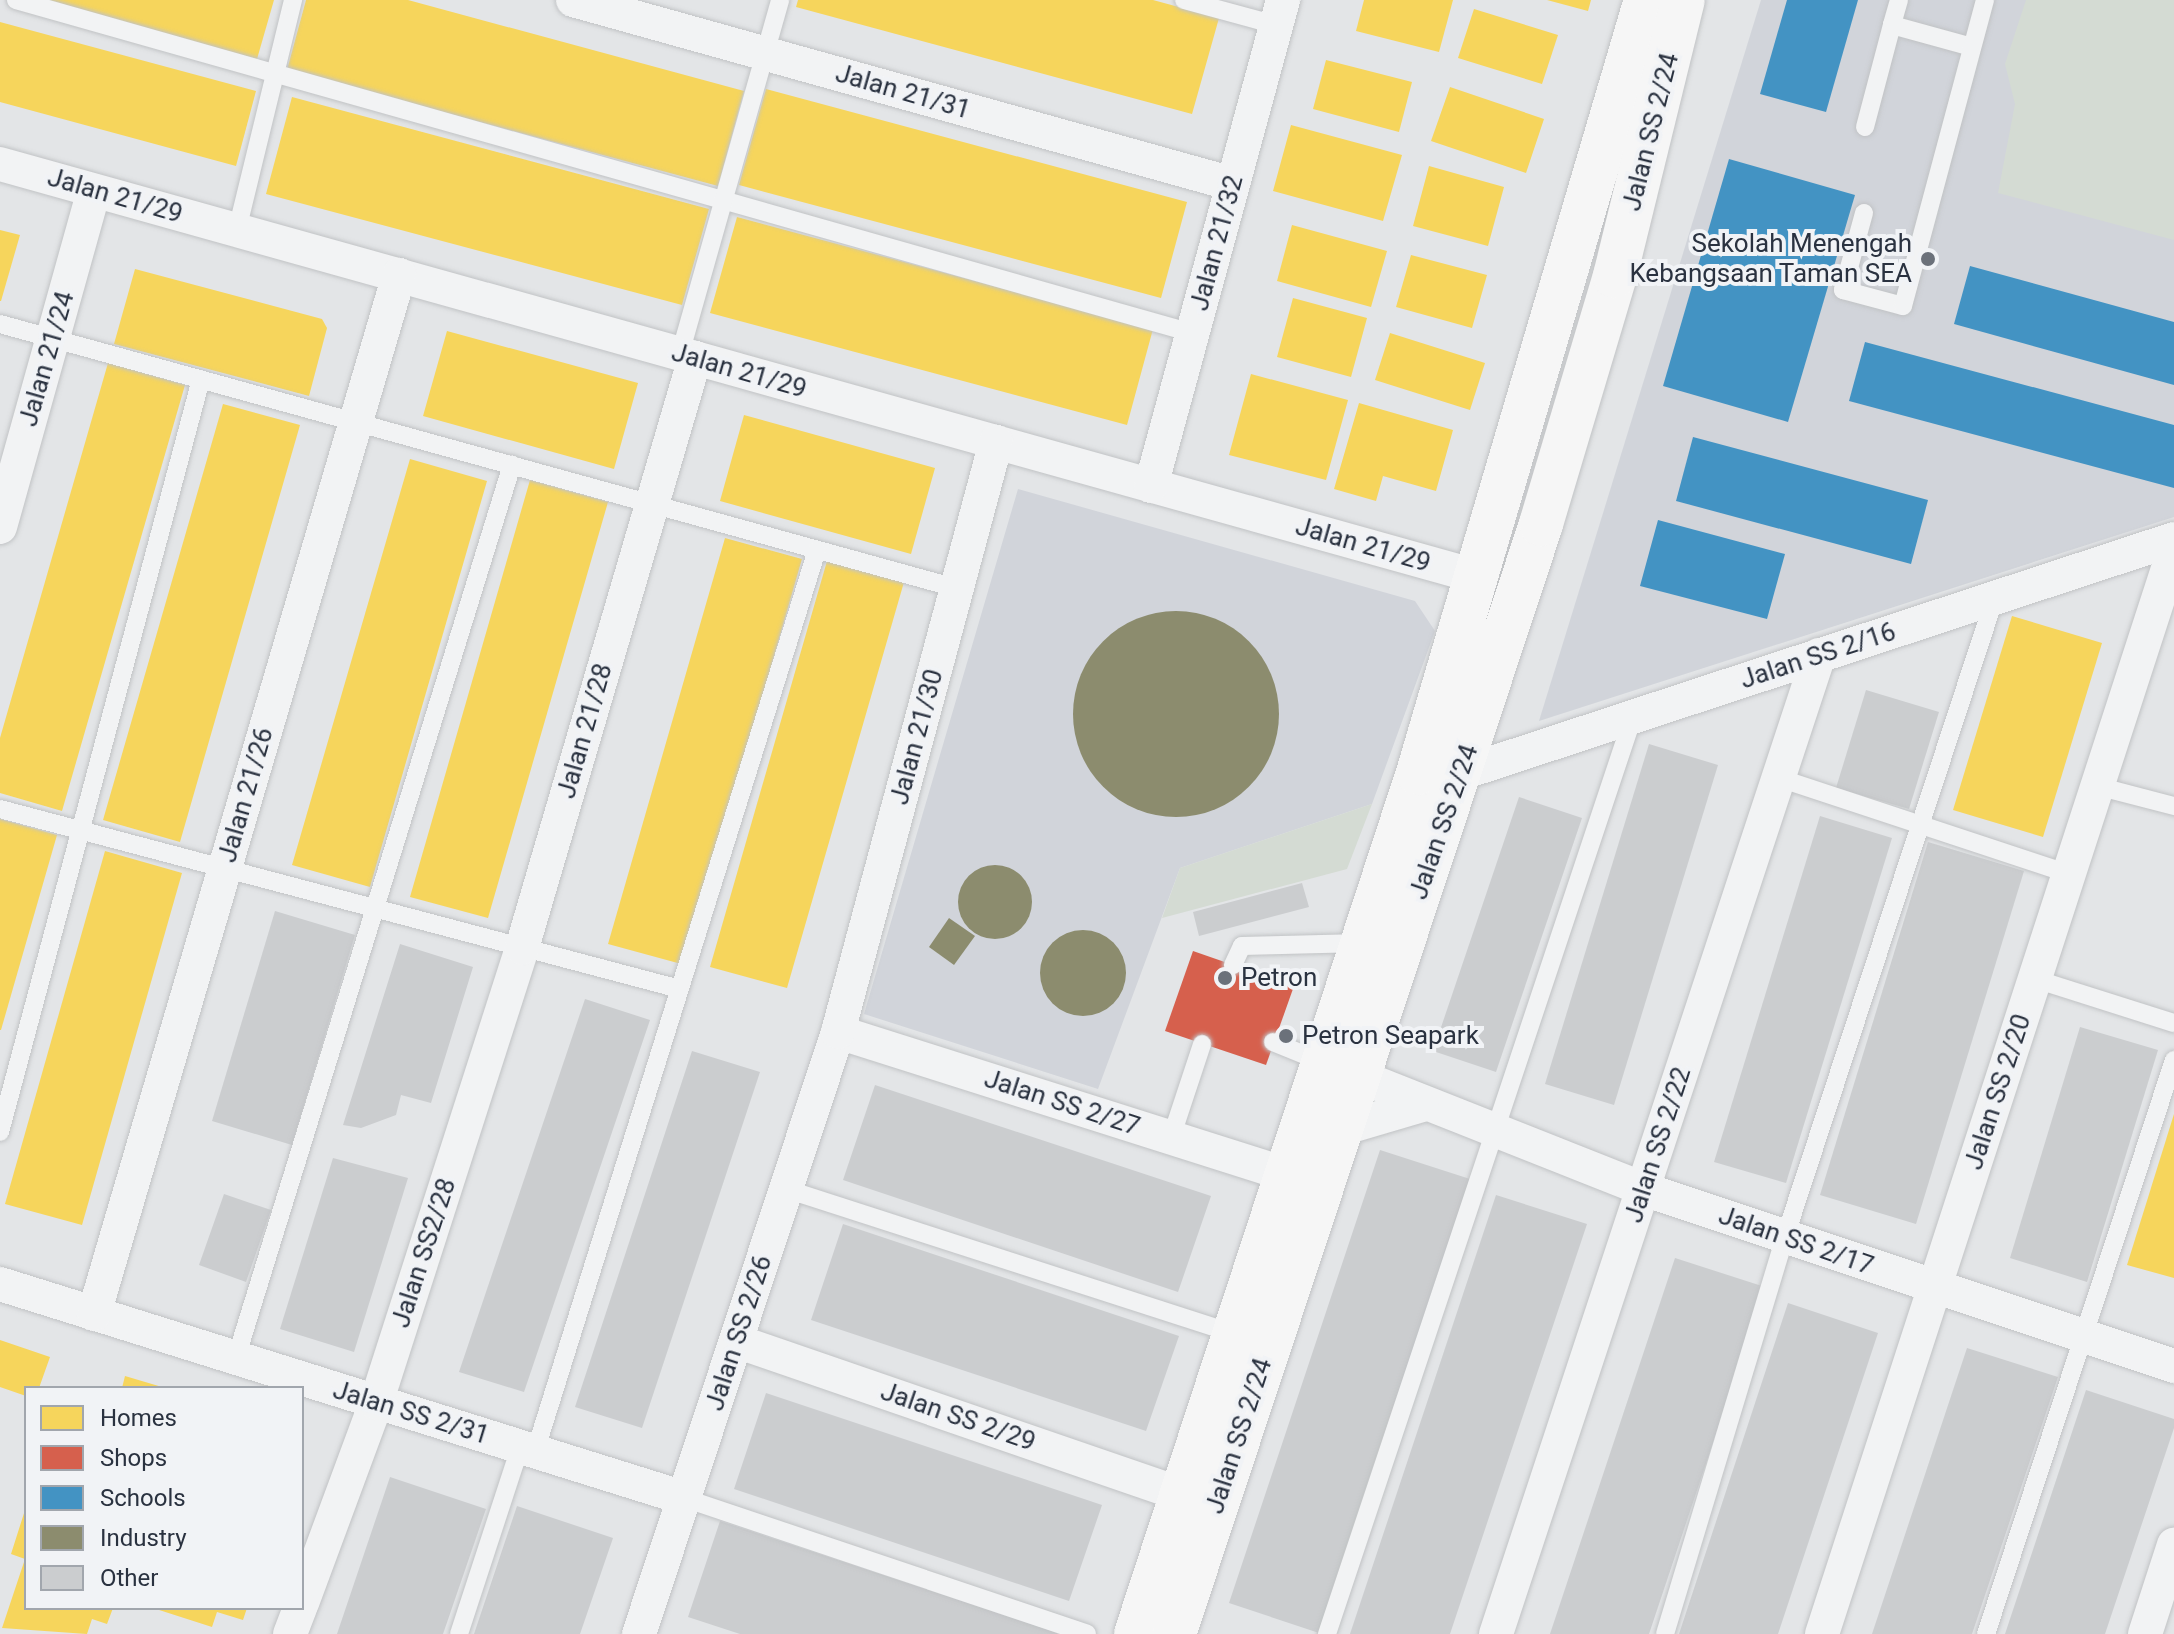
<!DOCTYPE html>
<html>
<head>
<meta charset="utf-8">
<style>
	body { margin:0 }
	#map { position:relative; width:2174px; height:1634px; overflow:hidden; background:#e3e5e7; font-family:Roboto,sans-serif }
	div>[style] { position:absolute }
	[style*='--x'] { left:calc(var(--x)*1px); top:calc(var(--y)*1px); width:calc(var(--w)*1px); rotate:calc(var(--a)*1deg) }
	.built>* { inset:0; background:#d1d4da }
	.green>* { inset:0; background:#d4dbd3 }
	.homes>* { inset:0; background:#f6d55c }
	.shops>* { inset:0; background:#d6604d }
	.schools>* { inset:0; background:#4393c3 }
	.industry>* { inset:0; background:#8c8c6e }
	.round { border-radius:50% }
	.building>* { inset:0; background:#cbcdcf }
	.roads { filter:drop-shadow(0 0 2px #c1c3c5) drop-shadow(0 0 2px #c1c3c5) }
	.lane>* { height:18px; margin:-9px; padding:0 9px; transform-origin:9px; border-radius:9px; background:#f2f3f4 }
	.street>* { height:34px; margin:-17px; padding:0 17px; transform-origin:17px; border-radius:17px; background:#f2f3f4 }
	.secondary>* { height:44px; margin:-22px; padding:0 22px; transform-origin:22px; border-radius:22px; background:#f6f6f6 }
	.dots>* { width:22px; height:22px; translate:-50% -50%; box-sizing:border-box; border:4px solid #f1f3f6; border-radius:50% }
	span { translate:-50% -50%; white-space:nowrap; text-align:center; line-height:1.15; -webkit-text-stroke:8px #f1f3f6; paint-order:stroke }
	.street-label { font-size:26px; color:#2a3240 }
	.poi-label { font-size:26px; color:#2a3240 }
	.right { translate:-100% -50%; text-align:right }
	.left { translate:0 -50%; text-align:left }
	.legend { position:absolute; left:24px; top:1386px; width:280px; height:224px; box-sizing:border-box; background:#f1f3f6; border:2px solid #a1a6ad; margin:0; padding:10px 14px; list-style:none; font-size:24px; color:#2a3240 }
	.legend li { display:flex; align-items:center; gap:16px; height:40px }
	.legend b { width:40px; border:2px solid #a1a6ad }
</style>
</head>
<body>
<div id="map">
	<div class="built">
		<div style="clip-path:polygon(1761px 0,2174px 0,2174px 517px,1539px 721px)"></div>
		<div style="clip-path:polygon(1018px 489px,1415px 601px,1435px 631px,1372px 804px,1180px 868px,1098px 1089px,864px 1014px)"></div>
	</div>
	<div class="green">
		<div style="clip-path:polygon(2026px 0,2174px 0,2174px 240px,1998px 193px,2015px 104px,2005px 64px)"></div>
		<div style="clip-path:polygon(1372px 804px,1347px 869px,1162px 918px,1180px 868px)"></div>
	</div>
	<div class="homes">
		<div style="clip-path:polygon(41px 0,274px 0,257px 59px)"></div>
		<div style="clip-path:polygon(306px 0,408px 0,744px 91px,718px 186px,287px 70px)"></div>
		<div style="clip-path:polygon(798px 0,1153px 0,1219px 18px,1192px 114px,796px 7px)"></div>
		<div style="clip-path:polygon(1364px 0,1453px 0,1439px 52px,1356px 31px)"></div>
		<div style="clip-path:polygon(1547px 0,1591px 0,1588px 11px)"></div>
		<div style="clip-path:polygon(1474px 9px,1558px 35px,1542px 84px,1458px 58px)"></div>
		<div style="clip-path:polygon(0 22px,256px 91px,236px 166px,0 102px)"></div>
		<div style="clip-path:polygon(1326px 60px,1412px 82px,1399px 132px,1313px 109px)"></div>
		<div style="clip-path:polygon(1450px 87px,1544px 119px,1526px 173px,1431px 141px)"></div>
		<div style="clip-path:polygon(766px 89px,1187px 202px,1161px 298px,739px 185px)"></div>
		<div style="clip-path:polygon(292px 97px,709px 209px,682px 305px,266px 194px)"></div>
		<div style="clip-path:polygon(1291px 125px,1402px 155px,1383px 221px,1273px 191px)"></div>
		<div style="clip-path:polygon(1429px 166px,1504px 187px,1488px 246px,1413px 226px)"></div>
		<div style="clip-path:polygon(737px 217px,1153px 329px,1127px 425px,710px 313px)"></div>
		<div style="clip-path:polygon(1292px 225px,1387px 251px,1371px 307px,1277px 281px)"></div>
		<div style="clip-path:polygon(0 230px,20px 235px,1px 301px,0 301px)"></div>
		<div style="clip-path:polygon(1411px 255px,1487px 275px,1472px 328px,1396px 307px)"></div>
		<div style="clip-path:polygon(135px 269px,322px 319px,327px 328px,309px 396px,114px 344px)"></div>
		<div style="clip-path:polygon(1293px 298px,1367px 318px,1351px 377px,1277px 357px)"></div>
		<div style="clip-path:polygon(447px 331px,638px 383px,614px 469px,423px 416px)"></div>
		<div style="clip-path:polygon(1390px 333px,1485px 363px,1470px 410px,1375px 380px)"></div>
		<div style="clip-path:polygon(108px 363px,185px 385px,62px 811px,0 793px,0 738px)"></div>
		<div style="clip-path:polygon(1251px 374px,1348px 400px,1326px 480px,1229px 455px)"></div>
		<div style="clip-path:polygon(1359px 403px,1453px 430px,1436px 491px,1383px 476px,1376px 501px,1334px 489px)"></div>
		<div style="clip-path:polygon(223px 404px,300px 425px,180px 842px,103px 820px)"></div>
		<div style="clip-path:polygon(744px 415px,935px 468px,911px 554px,720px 501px)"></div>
		<div style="clip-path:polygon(410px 459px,487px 481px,370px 887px,292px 865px)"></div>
		<div style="clip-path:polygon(530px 480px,608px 502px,488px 918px,410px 897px)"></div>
		<div style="clip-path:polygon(725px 538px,802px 559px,685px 965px,608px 944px)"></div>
		<div style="clip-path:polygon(827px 561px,904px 582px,787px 988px,710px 967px)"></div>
		<div style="clip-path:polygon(2012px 616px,2102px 643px,2043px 837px,1953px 810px)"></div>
		<div style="clip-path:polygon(0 819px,57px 835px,1px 1030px,0 1030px)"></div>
		<div style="clip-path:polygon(105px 851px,182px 873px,82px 1225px,5px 1204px)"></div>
		<div style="clip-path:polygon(2174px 1114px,2174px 1278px,2127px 1265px)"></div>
		<div style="clip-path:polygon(0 1340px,50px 1357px,39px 1388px,26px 1388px,26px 1396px,0 1387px)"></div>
		<div style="clip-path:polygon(125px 1376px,162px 1387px,162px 1388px,122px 1388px)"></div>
		<div style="clip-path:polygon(25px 1510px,26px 1608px,113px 1608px,107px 1624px,92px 1619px,87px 1634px,2px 1628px,25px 1559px,11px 1554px)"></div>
		<div style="clip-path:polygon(247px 1608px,243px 1620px,217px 1612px,212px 1627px,156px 1609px)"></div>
	</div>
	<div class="shops">
		<div style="clip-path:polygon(1193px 951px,1294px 986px,1266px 1065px,1165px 1031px)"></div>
	</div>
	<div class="schools">
		<div style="clip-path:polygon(1787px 0,1858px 0,1826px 112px,1760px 94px)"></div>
		<div style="clip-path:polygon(1729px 159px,1855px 195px,1788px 422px,1663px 386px)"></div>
		<div style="clip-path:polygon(1970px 266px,2174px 322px,2174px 385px,1954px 324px)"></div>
		<div style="clip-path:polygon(1865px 342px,2174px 425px,2174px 488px,1849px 401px)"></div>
		<div style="clip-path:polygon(1693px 437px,1928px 500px,1911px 564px,1676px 501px)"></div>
		<div style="clip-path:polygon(1658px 520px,1785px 554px,1767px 619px,1640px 586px)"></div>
	</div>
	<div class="industry">
		<div class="round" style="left:1073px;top:611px;width:206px;height:206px"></div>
		<div class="round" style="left:958px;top:865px;width:74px;height:74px"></div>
		<div style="clip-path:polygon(949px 918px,975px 936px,954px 965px,929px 947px)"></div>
		<div class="round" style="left:1040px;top:930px;width:86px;height:86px"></div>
	</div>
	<div class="building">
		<div style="clip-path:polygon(1866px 690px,1939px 712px,1909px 809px,1836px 788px)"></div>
		<div style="clip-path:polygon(1649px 744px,1718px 765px,1614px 1105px,1545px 1084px)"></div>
		<div style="clip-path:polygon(1519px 797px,1582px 818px,1496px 1072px,1433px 1051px)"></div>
		<div style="clip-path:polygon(1820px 816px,1892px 838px,1786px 1183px,1714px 1162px)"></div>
		<div style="clip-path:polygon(1928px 842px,2024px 871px,1916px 1224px,1820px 1195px)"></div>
		<div style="clip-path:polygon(1302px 883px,1309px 907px,1199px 936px,1193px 912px)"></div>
		<div style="clip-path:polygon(275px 911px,355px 935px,292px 1145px,212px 1121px)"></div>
		<div style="clip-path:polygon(400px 944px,473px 967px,431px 1103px,401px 1095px,396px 1115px,361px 1128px,343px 1125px)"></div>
		<div style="clip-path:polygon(585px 999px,650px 1020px,524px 1392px,459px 1372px)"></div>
		<div style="clip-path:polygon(2080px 1027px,2158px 1050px,2087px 1282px,2010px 1258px)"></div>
		<div style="clip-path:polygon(692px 1051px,760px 1072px,642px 1428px,575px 1407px)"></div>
		<div style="clip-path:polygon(875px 1085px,1211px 1196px,1178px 1292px,843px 1180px)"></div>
		<div style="clip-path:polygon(1380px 1150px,1470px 1179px,1319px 1633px,1229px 1603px)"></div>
		<div style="clip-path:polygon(333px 1158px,408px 1178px,354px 1352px,280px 1329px)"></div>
		<div style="clip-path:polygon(224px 1194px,271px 1210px,246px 1282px,199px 1265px)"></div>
		<div style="clip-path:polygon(1496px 1195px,1587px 1224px,1450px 1634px,1350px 1634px)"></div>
		<div style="clip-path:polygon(843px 1224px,1179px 1336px,1146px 1431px,811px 1320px)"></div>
		<div style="clip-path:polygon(1675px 1258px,1765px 1287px,1649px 1634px,1550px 1634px)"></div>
		<div style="clip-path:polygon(1788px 1303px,1878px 1333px,1778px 1634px,1679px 1634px)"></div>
		<div style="clip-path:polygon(1967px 1348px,2058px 1377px,1972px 1634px,1872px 1634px)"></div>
		<div style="clip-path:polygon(2086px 1390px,2174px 1419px,2174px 1428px,2105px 1634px,2005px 1634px)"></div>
		<div style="clip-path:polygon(766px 1393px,1102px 1505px,1069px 1601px,734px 1489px)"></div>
		<div style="clip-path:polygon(390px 1477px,486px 1509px,443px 1634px,337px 1634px)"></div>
		<div style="clip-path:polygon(517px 1506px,613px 1538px,580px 1634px,474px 1634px)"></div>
		<div style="clip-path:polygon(720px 1521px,1058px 1633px,1057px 1634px,740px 1634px,688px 1617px)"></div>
	</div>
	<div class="roads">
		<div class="lane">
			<div style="--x:16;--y:0;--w:1222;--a:15.81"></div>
			<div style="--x:1184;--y:0;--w:95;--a:15.2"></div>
			<div style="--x:1899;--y:0;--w:26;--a:106"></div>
			<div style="--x:1892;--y:25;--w:83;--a:15.4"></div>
			<div style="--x:1865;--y:127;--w:106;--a:-75.2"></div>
			<div style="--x:1864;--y:213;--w:80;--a:105.3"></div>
			<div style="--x:1843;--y:290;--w:62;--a:14.9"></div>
			<div style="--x:1903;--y:306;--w:317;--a:-75"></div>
			<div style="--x:237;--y:230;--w:237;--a:-76.3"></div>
			<div style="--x:0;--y:324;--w:992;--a:15.44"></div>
			<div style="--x:680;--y:354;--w:368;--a:-74.2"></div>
			<div style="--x:1779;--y:778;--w:305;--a:18.3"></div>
			<div style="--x:2097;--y:786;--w:80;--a:14.6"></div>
			<div style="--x:0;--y:809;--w:703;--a:14.83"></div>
			<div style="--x:1233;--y:965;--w:21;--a:-65"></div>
			<div style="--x:1242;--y:946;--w:120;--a:-1.4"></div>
			<div style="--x:2035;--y:979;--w:146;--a:17.6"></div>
			<div style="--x:1273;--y:1042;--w:53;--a:22.2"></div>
			<div style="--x:0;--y:1132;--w:779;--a:-75.05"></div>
			<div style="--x:1171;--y:1138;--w:99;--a:-71.7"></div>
			<div style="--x:786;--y:1189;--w:471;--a:17.9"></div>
			<div style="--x:236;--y:1358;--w:935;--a:-72.83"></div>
			<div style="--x:535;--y:1452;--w:945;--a:-72.64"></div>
			<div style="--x:684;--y:1498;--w:425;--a:18.6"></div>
			<div style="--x:459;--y:1634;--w:197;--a:-71.9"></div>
			<div style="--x:1327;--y:1634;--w:967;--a:-71.55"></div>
			<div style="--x:1665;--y:1634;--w:415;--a:-73.2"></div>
			<div style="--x:1785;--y:1237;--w:674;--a:-71.83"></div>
			<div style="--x:1986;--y:1634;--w:604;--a:-71.87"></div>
		</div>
		<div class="street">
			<div style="--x:573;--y:0;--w:685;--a:15.58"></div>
			<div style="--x:0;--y:164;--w:1536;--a:15.6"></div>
			<div style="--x:1151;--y:486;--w:504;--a:-74.8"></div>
			<div style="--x:0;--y:527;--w:349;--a:-74.4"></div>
			<div style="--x:1462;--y:773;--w:749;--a:-18.19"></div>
			<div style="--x:838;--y:1032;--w:470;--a:17.6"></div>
			<div style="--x:1338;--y:1068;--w:328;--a:21.6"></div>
			<div style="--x:1643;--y:1189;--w:560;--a:18.43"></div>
			<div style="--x:1341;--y:1129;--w:84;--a:-16.5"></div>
			<div style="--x:0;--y:1284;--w:717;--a:17.37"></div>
			<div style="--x:94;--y:1314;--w:1083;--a:-73.64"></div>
			<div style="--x:736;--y:1341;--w:471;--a:19"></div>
			<div style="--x:302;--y:1603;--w:213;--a:-69.7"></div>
			<div style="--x:376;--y:1403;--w:478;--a:-72.2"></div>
			<div style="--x:522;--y:948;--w:615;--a:-73.66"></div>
			<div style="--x:290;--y:1634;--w:28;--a:-69"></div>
			<div style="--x:639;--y:1634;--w:634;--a:-71.71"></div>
			<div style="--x:838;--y:1032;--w:611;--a:-75.01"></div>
			<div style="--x:1496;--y:1634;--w:1031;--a:-71.74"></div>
			<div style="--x:1822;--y:1634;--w:1140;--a:-72.01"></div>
			<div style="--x:2145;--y:1634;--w:94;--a:-72"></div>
		</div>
		<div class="secondary">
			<div style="--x:1136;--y:1634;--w:906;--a:-71.87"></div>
			<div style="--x:1418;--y:773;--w:806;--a:-73.57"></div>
			<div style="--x:1174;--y:1634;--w:1169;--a:-71.7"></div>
			<div style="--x:1541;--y:524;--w:259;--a:-73.4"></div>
			<div style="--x:1615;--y:276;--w:284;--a:-76.2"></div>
		</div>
	</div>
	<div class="dots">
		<div style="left:1928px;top:259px;background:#6b717a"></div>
		<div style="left:1225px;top:978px;background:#6b717a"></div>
		<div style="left:1286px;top:1036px;background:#6b717a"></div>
	</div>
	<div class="street-label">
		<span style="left:903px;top:92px;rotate:16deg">Jalan 21/31</span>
		<span style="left:1651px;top:132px;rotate:-76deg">Jalan SS 2/24</span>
		<span style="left:115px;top:196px;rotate:16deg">Jalan 21/29</span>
		<span style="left:1217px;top:243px;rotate:-75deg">Jalan 21/32</span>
		<span style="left:47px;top:359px;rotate:-74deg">Jalan 21/24</span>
		<span style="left:739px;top:371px;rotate:16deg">Jalan 21/29</span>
		<span style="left:1363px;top:545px;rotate:16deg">Jalan 21/29</span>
		<span style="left:1818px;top:656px;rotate:-18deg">Jalan SS 2/16</span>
		<span style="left:585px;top:731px;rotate:-74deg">Jalan 21/28</span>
		<span style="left:917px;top:737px;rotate:-75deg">Jalan 21/30</span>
		<span style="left:246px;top:795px;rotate:-74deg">Jalan 21/26</span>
		<span style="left:1444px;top:822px;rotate:-71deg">Jalan SS 2/24</span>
		<span style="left:1998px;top:1092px;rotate:-72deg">Jalan SS 2/20</span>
		<span style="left:1062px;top:1103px;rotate:18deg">Jalan SS 2/27</span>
		<span style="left:1658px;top:1145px;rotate:-72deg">Jalan SS 2/22</span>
		<span style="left:1796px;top:1241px;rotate:19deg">Jalan SS 2/17</span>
		<span style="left:424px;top:1253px;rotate:-72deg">Jalan SS2/28</span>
		<span style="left:739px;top:1333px;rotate:-72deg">Jalan SS 2/26</span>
		<span style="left:411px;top:1413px;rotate:17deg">Jalan SS 2/31</span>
		<span style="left:958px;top:1417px;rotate:19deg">Jalan SS 2/29</span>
		<span style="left:1239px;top:1436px;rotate:-72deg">Jalan SS 2/24</span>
	</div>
	<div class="poi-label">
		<span class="right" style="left:1912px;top:259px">Sekolah Menengah<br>Kebangsaan Taman SEA</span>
		<span class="left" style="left:1241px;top:978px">Petron</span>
		<span class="left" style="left:1302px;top:1036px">Petron Seapark</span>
	</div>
	<ul class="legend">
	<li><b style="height:22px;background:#f6d55c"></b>Homes</li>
	<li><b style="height:22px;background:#d6604d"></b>Shops</li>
	<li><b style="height:22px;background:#4393c3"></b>Schools</li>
	<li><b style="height:22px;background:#8c8c6e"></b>Industry</li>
	<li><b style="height:22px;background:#cbcdcf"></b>Other</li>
	</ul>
</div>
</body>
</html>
